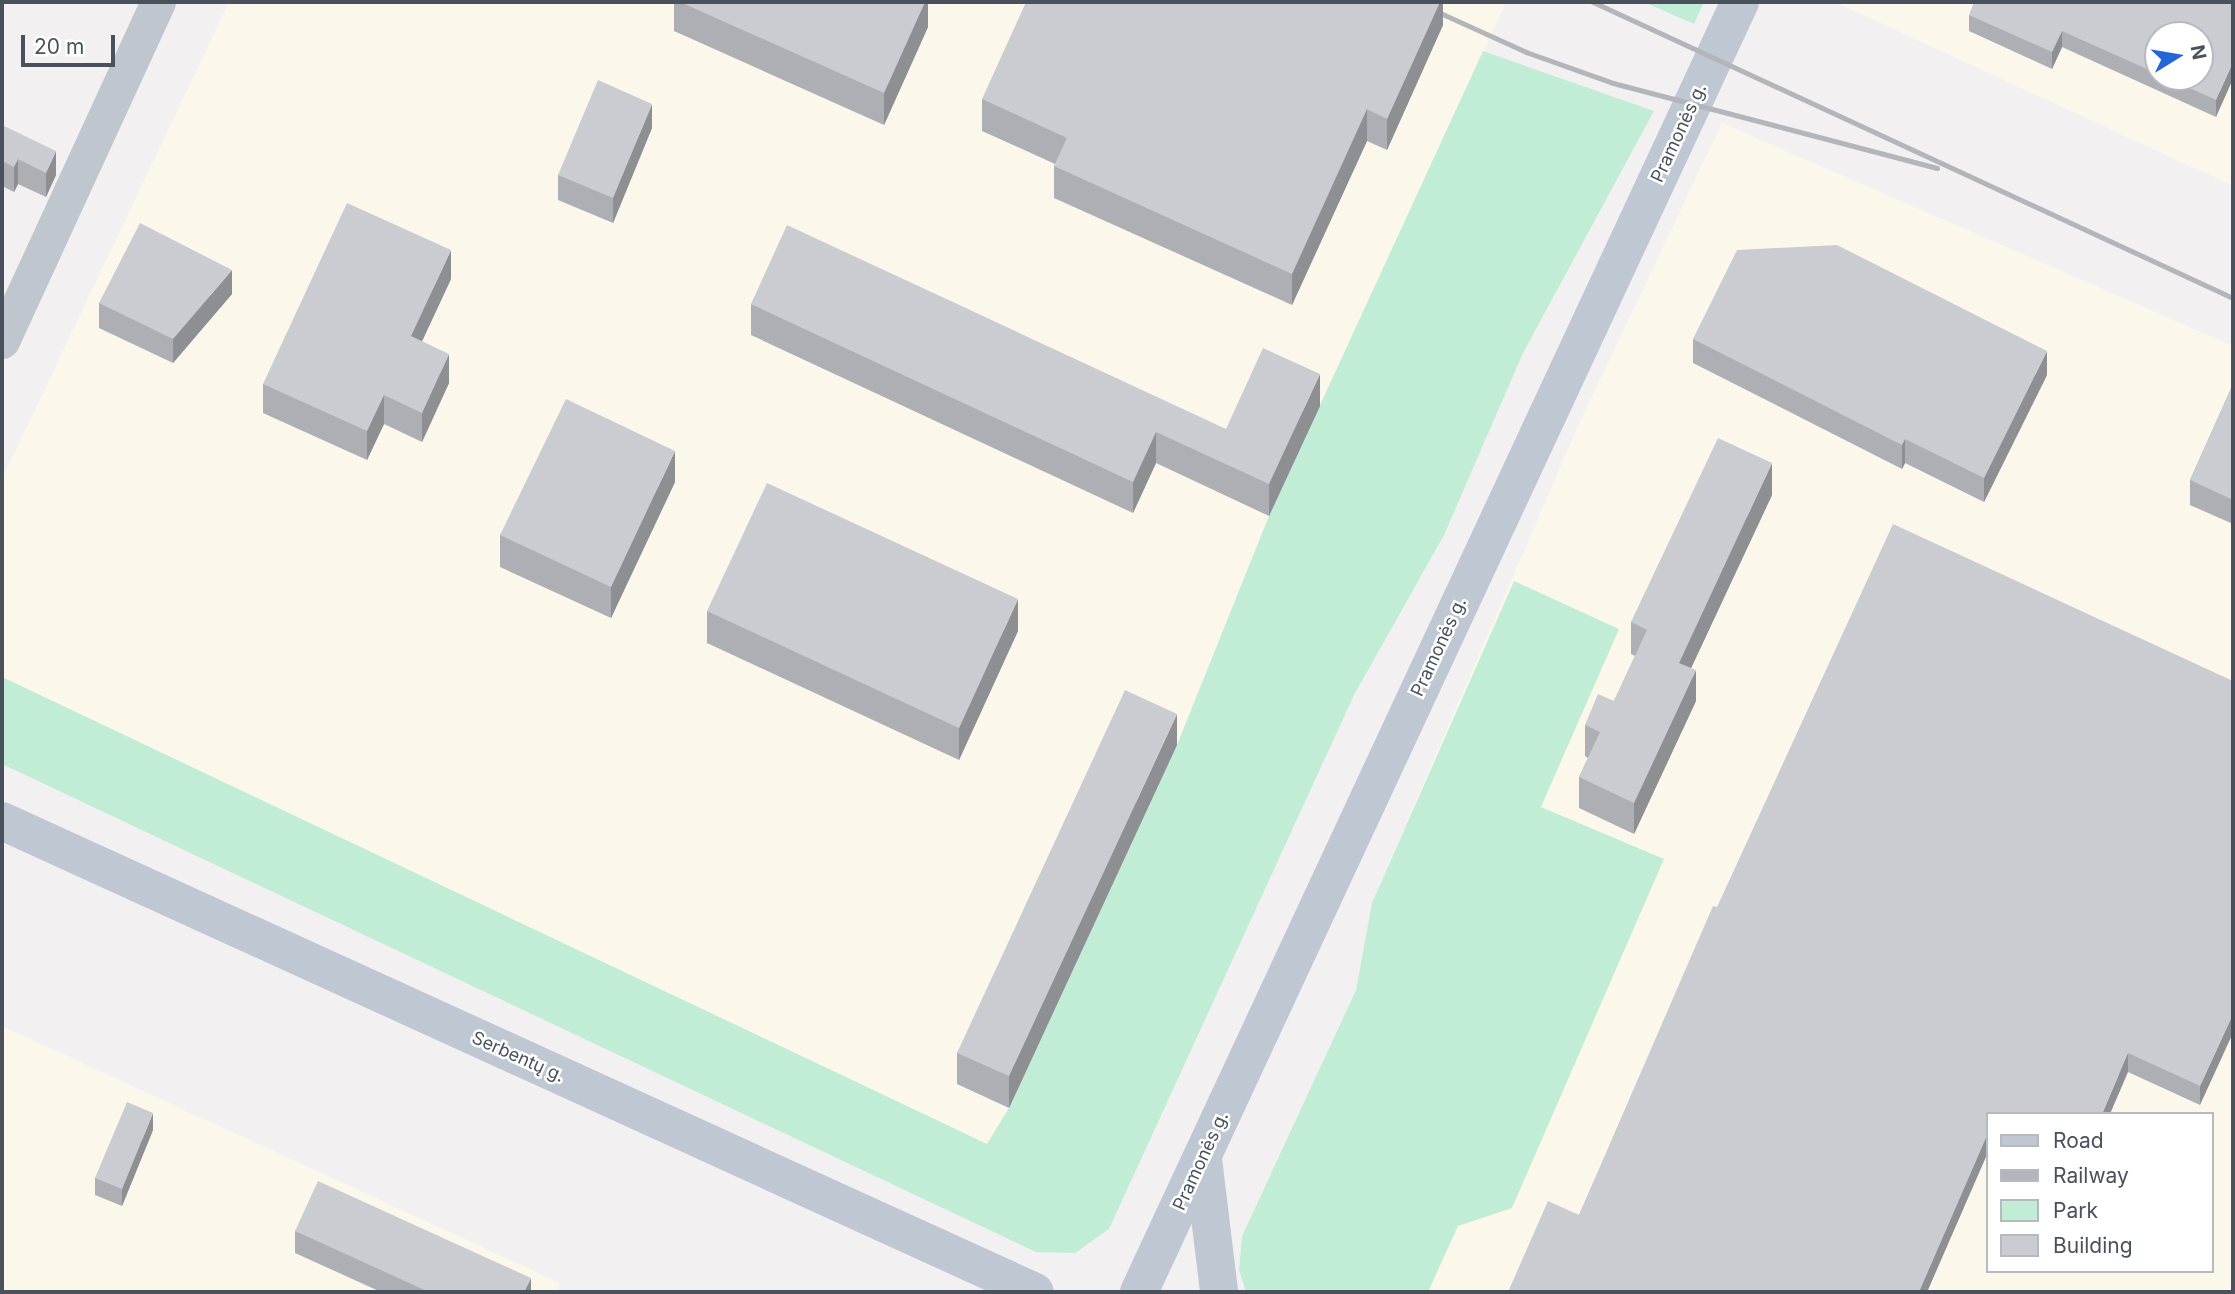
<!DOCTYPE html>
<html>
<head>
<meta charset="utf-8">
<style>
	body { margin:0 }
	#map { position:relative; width:2235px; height:1294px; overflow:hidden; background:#f2f0f0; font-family:Inter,sans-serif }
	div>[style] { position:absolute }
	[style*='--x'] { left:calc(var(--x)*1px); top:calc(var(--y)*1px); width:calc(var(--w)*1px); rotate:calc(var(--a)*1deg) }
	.commercial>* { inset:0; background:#fbf8eb }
	.green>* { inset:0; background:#c1edd6 }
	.minor>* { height:35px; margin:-17.5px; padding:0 17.5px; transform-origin:17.5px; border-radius:17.5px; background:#bfc6ce }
	.secondary>* { height:38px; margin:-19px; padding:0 19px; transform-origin:19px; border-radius:19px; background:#bfc7d2 }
	.rail>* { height:5px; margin:-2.5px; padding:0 2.5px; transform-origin:2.5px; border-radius:2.5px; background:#b3b5ba }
	.wall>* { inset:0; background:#aeafb5 }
	.shaded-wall>* { inset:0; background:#8d8f93 }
	.building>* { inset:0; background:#caccd2 }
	span { translate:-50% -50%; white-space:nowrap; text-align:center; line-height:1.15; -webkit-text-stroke:5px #fff; paint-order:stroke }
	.street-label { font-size:18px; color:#49525c }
	.frame { position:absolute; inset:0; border:4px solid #49525c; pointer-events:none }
	.legend { position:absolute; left:1986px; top:1112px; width:228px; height:161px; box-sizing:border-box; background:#fff; border:2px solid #b6babe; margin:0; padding:9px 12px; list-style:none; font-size:21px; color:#49525c }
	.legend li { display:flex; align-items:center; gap:14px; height:35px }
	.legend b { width:35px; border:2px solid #b6babe }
	.north { position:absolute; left:2144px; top:21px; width:70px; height:70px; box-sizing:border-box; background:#fff; border:2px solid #b6babe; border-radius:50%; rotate:79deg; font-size:19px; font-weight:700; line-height:28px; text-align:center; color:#49525c }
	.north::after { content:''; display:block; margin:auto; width:24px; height:32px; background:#2465d9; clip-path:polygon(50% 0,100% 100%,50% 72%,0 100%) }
	.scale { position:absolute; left:21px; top:35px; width:94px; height:32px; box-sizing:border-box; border:4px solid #49525c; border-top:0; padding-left:9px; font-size:21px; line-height:24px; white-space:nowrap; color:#49525c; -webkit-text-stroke:5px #fff; paint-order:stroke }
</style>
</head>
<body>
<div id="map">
	<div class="commercial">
		<div style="clip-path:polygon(229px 2px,1497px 2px,1505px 5px,1269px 516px,1177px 745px,1009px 1108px,987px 1144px,2px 677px,2px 479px)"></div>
		<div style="clip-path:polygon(evenodd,1835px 2px,2233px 2px,2233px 186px,1835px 2px,2158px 35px,2200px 35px,2200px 77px,2158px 77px,2158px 35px)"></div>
		<div style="clip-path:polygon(evenodd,1722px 123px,2233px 346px,2233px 1292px,1246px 1292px,1239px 1270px,1242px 1235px,1356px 990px,1372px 903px,1577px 428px,1722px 123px,1988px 1114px,2212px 1114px,2212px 1271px,1988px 1271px,1988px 1114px)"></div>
		<div style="clip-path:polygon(2px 1026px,560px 1283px,557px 1292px,2px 1292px)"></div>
	</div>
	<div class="green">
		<div style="clip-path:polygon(1644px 2px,1704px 2px,1694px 24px)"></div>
		<div style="clip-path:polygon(1483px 51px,1654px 111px,1523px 353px,1444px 535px,1354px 695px,1109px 1229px,1075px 1253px,1036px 1252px,2px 764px,2px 677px,987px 1144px,1009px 1108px,1177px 745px,1269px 516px)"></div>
		<div style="clip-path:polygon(1514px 581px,1619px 629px,1541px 807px,1664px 859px,1512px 1208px,1458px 1226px,1428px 1292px,1246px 1292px,1239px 1270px,1242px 1236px,1356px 990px,1372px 903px)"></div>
	</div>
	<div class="minor">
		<div style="--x:2;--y:341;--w:373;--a:-65.3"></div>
	</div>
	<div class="secondary">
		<div style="--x:2;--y:821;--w:1135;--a:24.51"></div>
		<div style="--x:1203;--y:1159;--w:134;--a:83.1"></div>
		<div style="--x:1139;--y:1292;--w:1423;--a:-65.02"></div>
	</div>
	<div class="rail">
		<div style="--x:1593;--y:2;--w:705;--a:24.82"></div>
		<div style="--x:1427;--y:7;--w:109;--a:24.4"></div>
		<div style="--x:1526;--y:52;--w:92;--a:19.6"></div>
		<div style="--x:1613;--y:83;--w:335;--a:14.7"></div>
	</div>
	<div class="wall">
		<div style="clip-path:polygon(674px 2px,928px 2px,928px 27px,884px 125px,674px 31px)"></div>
		<div style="clip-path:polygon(1443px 2px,1443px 25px,1387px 150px,1367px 141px,1292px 305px,1054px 198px,1054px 166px,1055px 164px,982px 131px,982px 99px)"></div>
		<div style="clip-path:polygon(evenodd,2233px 2px,2216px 117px,2062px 47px,2052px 69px,1969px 31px,1969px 15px,2233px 2px,2158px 35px,2200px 77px,2158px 77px,2158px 35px)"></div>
		<div style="clip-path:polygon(2px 125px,56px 175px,46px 197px,18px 184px,14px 192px,2px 186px)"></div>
		<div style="clip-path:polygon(652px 128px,613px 223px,558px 200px,558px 175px)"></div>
		<div style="clip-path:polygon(451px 279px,422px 341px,449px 383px,422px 442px,384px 424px,367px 460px,263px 413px,263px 384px)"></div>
		<div style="clip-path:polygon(232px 294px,173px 363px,99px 328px,99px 303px)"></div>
		<div style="clip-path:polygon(751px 304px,1226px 429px,1320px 406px,1269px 516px,1156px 463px,1133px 513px,751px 335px)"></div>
		<div style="clip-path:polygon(1693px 339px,2047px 375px,1984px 502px,1905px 463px,1902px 469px,1693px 363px)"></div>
		<div style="clip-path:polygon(2233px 384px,2233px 524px,2190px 505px,2190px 480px)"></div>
		<div style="clip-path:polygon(675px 482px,611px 618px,500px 567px,500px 535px)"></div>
		<div style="clip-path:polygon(1772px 495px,1691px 668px,1696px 701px,1634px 834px,1579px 808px,1579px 777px,1588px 758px,1585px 756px,1585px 725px,1614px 701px,1635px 656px,1631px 654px,1631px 622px)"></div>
		<div style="clip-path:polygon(707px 611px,1018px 631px,959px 760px,707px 643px)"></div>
		<div style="clip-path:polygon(2233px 681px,2200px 1105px,2128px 1072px,1988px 1114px,1988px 1152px,1927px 1292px,1508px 1292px,1579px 1215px,1717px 907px)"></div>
		<div style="clip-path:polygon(1177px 745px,1009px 1108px,957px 1084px,957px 1053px)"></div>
		<div style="clip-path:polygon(153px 1130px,122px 1206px,95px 1195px,95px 1178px)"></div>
		<div style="clip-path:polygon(295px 1231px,531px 1292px,381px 1292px,295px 1253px)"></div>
	</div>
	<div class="shaded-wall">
		<div style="clip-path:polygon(925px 2px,928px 2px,928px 27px,884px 125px,884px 93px)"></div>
		<div style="clip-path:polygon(1440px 2px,1443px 2px,1443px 25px,1387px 150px,1387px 119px)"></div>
		<div style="clip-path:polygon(2062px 31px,2062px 47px,2052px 69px,2052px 52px)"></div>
		<div style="clip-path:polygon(2233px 62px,2233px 79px,2216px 117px,2216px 100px)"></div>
		<div style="clip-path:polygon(652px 104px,652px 128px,613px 223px,613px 198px)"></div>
		<div style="clip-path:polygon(1367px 109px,1367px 141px,1292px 305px,1292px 274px)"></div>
		<div style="clip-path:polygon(56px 151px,56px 175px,46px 197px,46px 173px)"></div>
		<div style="clip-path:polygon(18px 159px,18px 184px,14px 192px,14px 167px)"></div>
		<div style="clip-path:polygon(451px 250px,451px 279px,411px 365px,411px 336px)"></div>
		<div style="clip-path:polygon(232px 270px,232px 294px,173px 363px,173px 339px)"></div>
		<div style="clip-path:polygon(2047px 351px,2047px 375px,1984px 502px,1984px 478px)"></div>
		<div style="clip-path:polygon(449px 354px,449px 383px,422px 442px,422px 413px)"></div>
		<div style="clip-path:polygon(1320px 374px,1320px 406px,1269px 516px,1269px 484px)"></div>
		<div style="clip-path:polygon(384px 395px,384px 424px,367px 460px,367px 431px)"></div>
		<div style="clip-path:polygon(1156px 432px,1156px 463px,1133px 513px,1133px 482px)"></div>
		<div style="clip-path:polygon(1905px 439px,1905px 463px,1902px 469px,1902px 445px)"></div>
		<div style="clip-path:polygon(675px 451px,675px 482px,611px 618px,611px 587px)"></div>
		<div style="clip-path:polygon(1772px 463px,1772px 495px,1679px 694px,1679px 663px)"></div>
		<div style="clip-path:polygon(1018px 599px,1018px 631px,959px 760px,959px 728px)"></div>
		<div style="clip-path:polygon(1696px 670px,1696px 701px,1634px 834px,1634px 803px)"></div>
		<div style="clip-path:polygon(1177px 714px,1177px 745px,1009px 1108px,1009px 1076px)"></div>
		<div style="clip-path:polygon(2233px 1014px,2233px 1033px,2200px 1105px,2200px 1086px)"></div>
		<div style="clip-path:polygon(2128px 1053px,2128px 1072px,2110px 1114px,2102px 1114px)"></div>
		<div style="clip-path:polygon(153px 1113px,153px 1130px,122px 1206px,122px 1189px)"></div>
		<div style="clip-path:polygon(1988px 1133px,1988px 1152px,1927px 1292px,1919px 1292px)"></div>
		<div style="clip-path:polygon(531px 1278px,531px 1292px,524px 1292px)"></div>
	</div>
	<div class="building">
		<div style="clip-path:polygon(680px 2px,925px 2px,884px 93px)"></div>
		<div style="clip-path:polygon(1026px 2px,1440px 2px,1387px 119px,1367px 109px,1292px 274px,1054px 166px,1067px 138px,982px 99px)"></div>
		<div style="clip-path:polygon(1974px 2px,2233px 2px,2233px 62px,2216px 100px,2165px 77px,2200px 77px,2200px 35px,2158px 35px,2158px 74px,2062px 31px,2052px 52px,1969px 15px)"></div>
		<div style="clip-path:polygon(598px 80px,652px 104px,613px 198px,558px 175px)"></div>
		<div style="clip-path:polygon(2px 125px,56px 151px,46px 173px,18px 159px,14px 167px,2px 161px)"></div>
		<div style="clip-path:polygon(347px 203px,451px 250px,411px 336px,449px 354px,422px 413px,384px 395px,367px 431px,263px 384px)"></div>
		<div style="clip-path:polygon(140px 223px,232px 270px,173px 339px,99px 303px)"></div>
		<div style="clip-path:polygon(787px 225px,1226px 429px,1263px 348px,1320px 374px,1269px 484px,1156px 432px,1133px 482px,751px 304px)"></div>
		<div style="clip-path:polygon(1837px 245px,2047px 351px,1984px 478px,1905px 439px,1902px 445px,1693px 339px,1737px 250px)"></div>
		<div style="clip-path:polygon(2233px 384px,2233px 500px,2190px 480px)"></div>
		<div style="clip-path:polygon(566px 399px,675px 451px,611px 587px,500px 535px)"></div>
		<div style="clip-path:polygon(1718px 438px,1772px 463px,1679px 663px,1696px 670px,1634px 803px,1579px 777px,1600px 732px,1585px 725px,1598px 694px,1614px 701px,1647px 630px,1631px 622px)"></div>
		<div style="clip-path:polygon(767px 483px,1018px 599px,959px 728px,707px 611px)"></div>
		<div style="clip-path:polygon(1893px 524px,2233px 681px,2233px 1014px,2200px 1086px,2128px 1053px,2102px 1114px,1988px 1114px,1988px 1133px,1919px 1292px,1508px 1292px,1548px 1201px,1579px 1215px,1713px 906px,1717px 907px)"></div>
		<div style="clip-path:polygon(1125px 690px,1177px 714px,1009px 1076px,957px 1053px)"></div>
		<div style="clip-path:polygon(127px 1102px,153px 1113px,122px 1189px,95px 1178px)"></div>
		<div style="clip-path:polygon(318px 1181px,531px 1278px,524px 1292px,429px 1292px,295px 1231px)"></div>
	</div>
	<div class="street-label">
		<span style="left:1679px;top:133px;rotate:-65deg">Pramonės g.</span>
		<span style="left:1439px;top:647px;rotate:-65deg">Pramonės g.</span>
		<span style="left:518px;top:1057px;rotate:24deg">Serbentų g.</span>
		<span style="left:1201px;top:1161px;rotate:-65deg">Pramonės g.</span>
	</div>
	<div class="frame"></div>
	<ul class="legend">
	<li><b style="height:9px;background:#bfc7d2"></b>Road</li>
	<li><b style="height:9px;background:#b3b5ba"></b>Railway</li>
	<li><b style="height:19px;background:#c1edd6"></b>Park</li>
	<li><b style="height:19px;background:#caccd2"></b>Building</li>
	</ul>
	<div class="north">N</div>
	<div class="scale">20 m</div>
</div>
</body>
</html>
